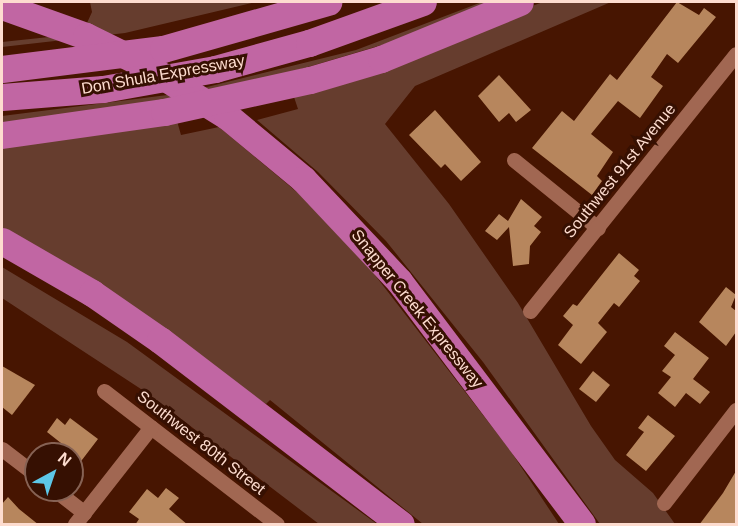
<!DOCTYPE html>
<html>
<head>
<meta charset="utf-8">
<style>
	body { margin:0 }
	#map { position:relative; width:738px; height:526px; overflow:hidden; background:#471501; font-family:Arial,sans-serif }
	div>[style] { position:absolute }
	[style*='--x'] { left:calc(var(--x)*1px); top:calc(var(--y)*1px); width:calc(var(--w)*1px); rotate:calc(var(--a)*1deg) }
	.green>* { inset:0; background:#663d2e }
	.building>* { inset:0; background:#b7865d }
	.minor>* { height:15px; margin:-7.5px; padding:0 7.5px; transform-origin:7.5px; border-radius:7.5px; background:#a16752 }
	.motorway>* { height:27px; margin:-13.5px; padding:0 13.5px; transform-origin:13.5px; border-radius:13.5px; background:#c166a3 }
	span { translate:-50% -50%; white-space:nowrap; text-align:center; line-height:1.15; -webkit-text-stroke:6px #361002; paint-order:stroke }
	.street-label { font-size:16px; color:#fddccf }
	.frame { position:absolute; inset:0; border:3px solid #fddccf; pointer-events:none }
	.north { position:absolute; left:24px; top:442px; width:60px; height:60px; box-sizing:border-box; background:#361002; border:2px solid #866254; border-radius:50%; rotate:40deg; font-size:16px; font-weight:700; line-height:24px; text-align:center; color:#fddccf }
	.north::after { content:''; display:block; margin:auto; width:21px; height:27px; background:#5dc7e8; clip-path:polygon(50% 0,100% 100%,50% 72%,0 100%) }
</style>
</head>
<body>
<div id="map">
	<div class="green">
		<div style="clip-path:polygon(90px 2px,256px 2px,125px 33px,2px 47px,2px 42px,49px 37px,87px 23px,92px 12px)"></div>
		<div style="clip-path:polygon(482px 2px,495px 2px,395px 41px,227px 91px,2px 124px,2px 116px,183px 93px,356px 50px)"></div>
		<div style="clip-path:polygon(543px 2px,611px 2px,415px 86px,385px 124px,449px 204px,518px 303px,591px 426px,615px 460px,653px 493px,675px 524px,600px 524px,483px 362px,386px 241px,318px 172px,257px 120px,298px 109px,293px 94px)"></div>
		<div style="clip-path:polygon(177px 121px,181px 135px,219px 127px,298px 193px,371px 270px,510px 450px,559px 524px,423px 524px,270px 400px,266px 404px,2px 228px,2px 144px)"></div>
		<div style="clip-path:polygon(2px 267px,127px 342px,377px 524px,319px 524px,147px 393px,2px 298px)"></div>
	</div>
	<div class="building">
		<div style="clip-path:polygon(677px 2px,699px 15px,704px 8px,716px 17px,678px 63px,667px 54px,651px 77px,663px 86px,640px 118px,618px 101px,591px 134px,613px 152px,597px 176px,602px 181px,592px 195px,532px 148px,562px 111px,574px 121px,610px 74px,617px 80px)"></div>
		<div style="clip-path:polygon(499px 75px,531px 110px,516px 122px,509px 113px,499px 122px,478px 96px)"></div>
		<div style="clip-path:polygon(435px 110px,481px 162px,461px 181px,445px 164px,441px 168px,409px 135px)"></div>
		<div style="clip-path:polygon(521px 199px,542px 217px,534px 226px,541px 232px,530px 246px,529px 264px,513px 266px,509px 227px,497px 240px,485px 231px,499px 214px,508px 221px)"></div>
		<div style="clip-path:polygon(619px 253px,639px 270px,634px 276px,640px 281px,619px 307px,614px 303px,598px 323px,607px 332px,581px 364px,558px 345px,573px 325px,563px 316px,573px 304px,577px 306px)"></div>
		<div style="clip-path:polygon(726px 287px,736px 295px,731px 307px,736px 311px,736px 332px,726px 346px,699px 322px)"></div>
		<div style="clip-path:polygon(675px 332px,709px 358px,693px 379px,710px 392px,700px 404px,686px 393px,675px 407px,658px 393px,671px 377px,662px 371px,675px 355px,664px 346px)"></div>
		<div style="clip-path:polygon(2px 366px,35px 385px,12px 415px,2px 407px)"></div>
		<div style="clip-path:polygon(593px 371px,610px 385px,596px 402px,579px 389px)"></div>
		<div style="clip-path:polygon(648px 415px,675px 436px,646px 471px,626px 455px,644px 432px,638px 428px)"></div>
		<div style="clip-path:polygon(57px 418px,65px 425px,70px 418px,98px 439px,72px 473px,72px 454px,60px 454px,66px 447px,47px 432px)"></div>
		<div style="clip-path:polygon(736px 471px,736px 525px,699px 525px,723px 493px)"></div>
		<div style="clip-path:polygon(166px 488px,179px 498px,169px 509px,188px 525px,135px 525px,139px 519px,129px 512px,147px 489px,158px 498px)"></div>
		<div style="clip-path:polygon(8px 497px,19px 509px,39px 525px,2px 525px,2px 504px)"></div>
	</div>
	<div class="minor">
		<div style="--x:514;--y:160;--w:108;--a:39"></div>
		<div style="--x:530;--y:311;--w:329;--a:-51.3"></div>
		<div style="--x:104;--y:391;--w:218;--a:37.6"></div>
		<div style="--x:2;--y:449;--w:43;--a:37.4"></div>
		<div style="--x:55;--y:490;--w:37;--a:38"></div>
		<div style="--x:664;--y:503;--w:118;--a:-52.3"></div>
		<div style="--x:75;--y:524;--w:123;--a:-51.9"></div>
	</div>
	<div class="motorway">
		<div style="--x:2;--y:6;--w:89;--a:19.7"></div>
		<div style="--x:86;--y:36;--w:64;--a:26.2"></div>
		<div style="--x:143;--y:64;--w:99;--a:31.8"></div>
		<div style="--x:227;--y:116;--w:99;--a:39.7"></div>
		<div style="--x:303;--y:179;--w:140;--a:46.7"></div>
		<div style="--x:399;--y:281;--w:304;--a:53"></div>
		<div style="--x:2;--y:69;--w:162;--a:-7.1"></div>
		<div style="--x:163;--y:49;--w:172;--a:-15.9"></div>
		<div style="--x:2;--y:97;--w:101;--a:-4.5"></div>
		<div style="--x:103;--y:89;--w:114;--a:-10.1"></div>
		<div style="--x:215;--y:69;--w:98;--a:-15.5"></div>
		<div style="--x:309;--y:43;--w:121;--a:-19.8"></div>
		<div style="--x:2;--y:135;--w:164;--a:-8.1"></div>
		<div style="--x:164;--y:112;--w:149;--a:-12.4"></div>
		<div style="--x:310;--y:80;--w:74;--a:-16.5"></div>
		<div style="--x:381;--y:59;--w:150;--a:-22.3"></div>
		<div style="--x:2;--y:241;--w:104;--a:30"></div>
		<div style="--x:92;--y:293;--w:83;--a:34.7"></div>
		<div style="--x:160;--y:340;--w:303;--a:37.4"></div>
	</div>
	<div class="street-label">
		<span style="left:163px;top:75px;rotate:-10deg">Don Shula Expressway</span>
		<span style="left:620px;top:171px;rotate:-51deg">Southwest 91st Avenue</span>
		<span style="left:417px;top:309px;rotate:51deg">Snapper Creek Expressway</span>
		<span style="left:201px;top:443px;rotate:38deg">Southwest 80th Street</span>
	</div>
	<div class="frame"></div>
	<div class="north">N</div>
</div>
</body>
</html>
